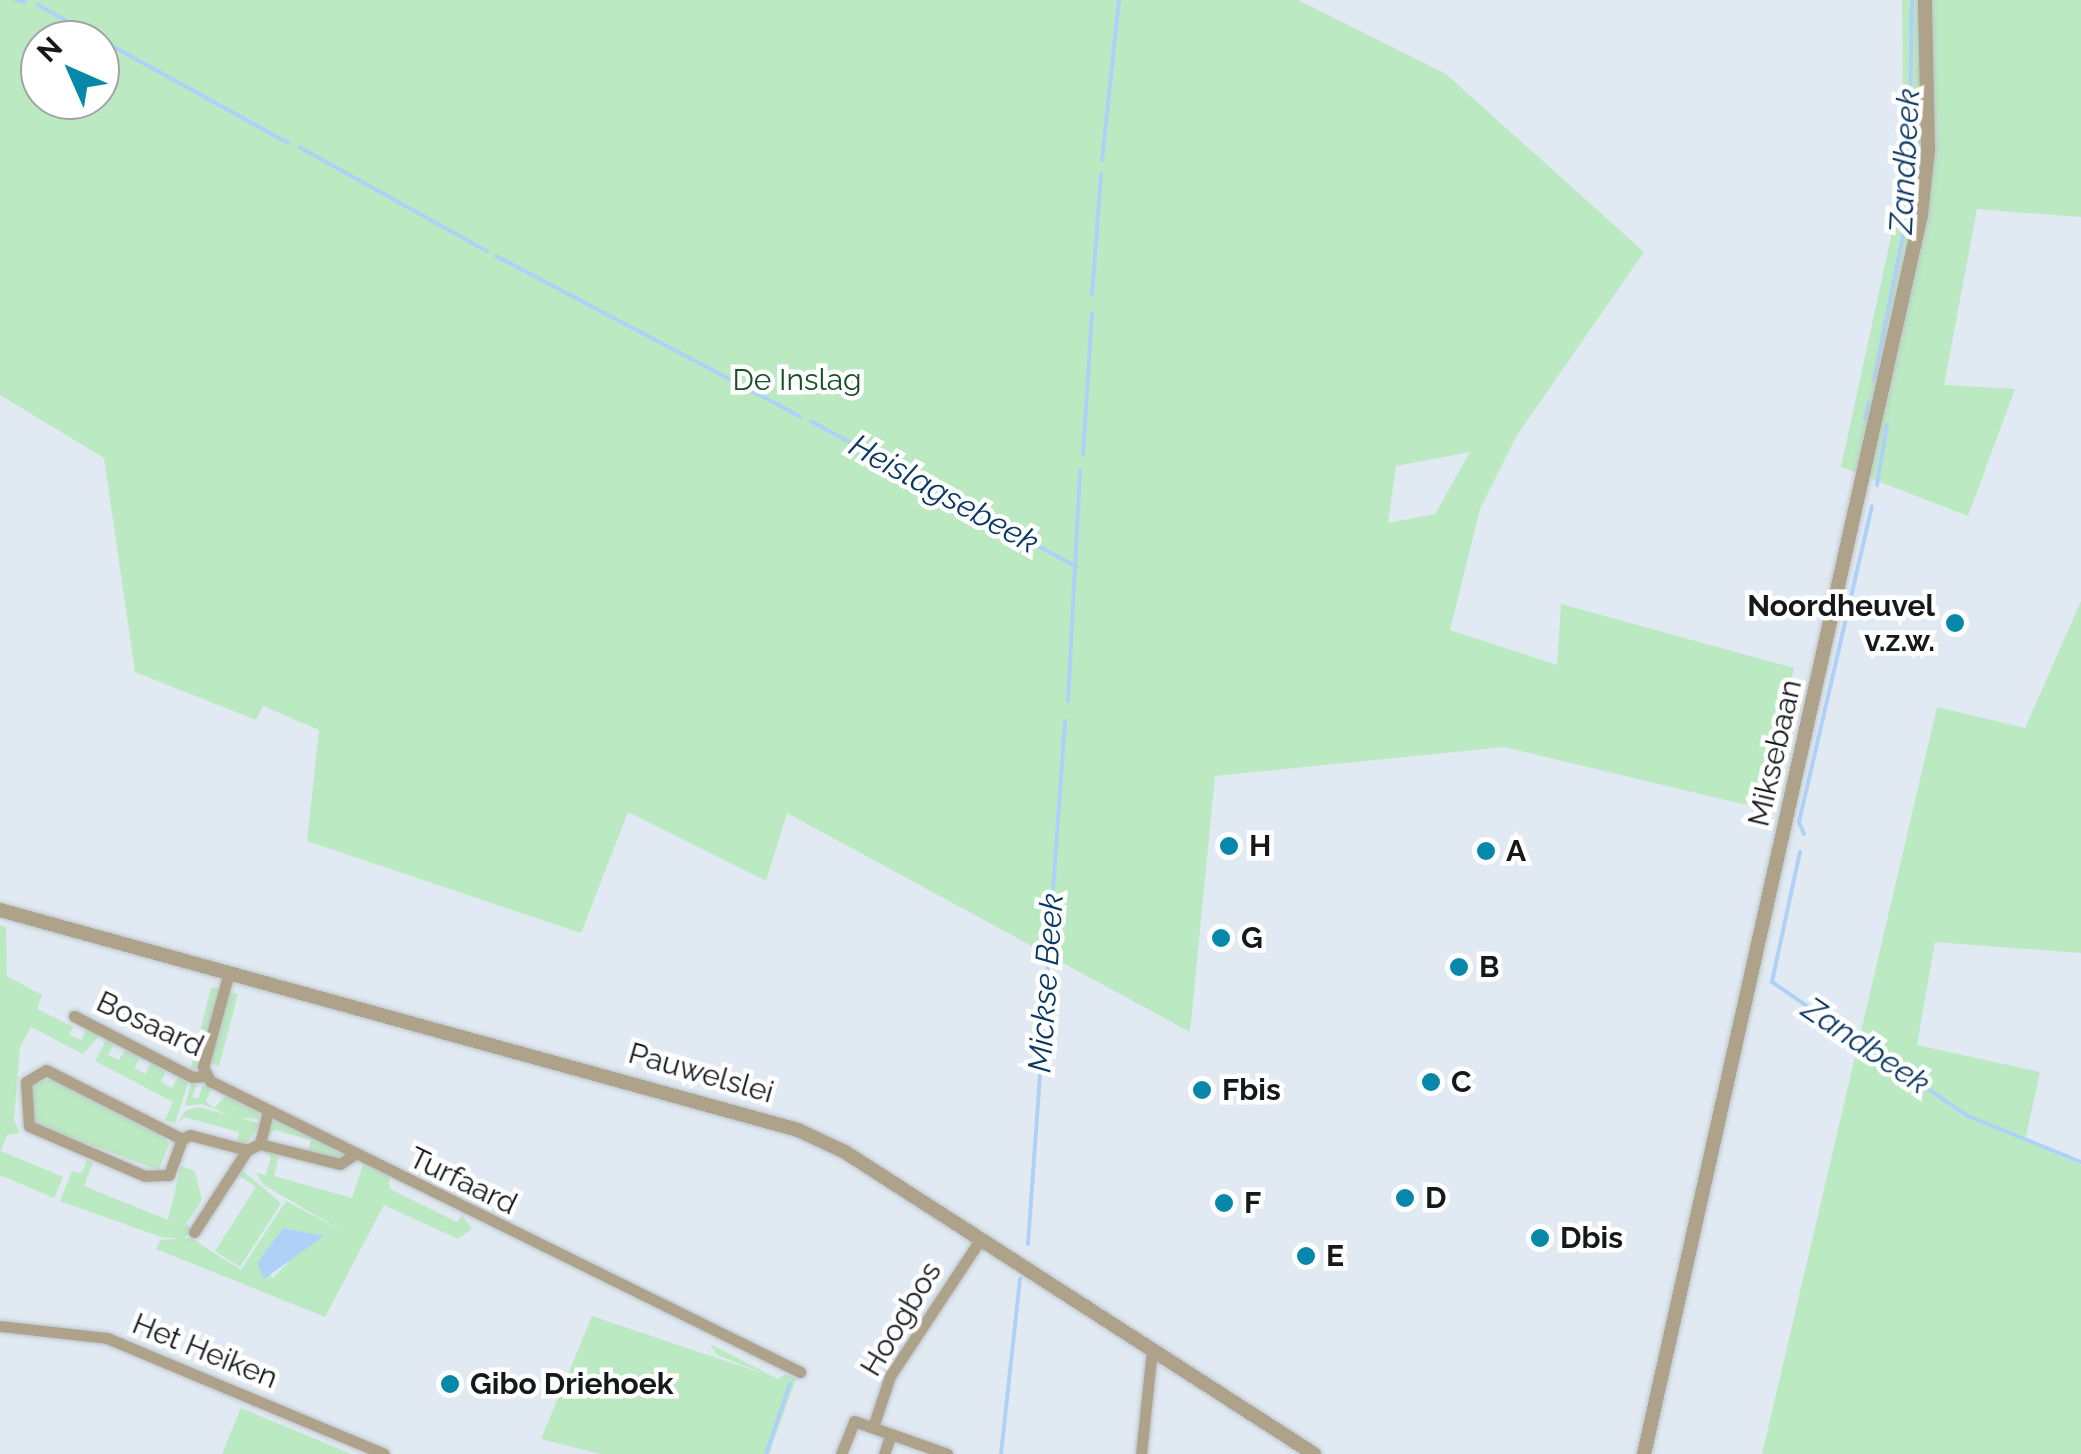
<!DOCTYPE html>
<html>
<head>
<meta charset="utf-8">
<style>
	body { margin:0 }
	#map { position:relative; width:2081px; height:1454px; overflow:hidden; background:#e1eaf2; font-family:Raleway,sans-serif }
	div>[style] { position:absolute }
	[style*='--x'] { left:calc(var(--x)*1px); top:calc(var(--y)*1px); width:calc(var(--w)*1px); rotate:calc(var(--a)*1deg) }
	.green>* { inset:0; background:#bae9c2 }
	.water>* { inset:0; background:#afd1f7 }
	.stream>* { height:4px; margin:-2px; padding:0 2px; transform-origin:2px; border-radius:2px; background:#afd1f7 }
	.roads { filter:drop-shadow(0 0 2px #bcc4cb) drop-shadow(0 0 2px #bcc4cb) }
	.minor>* { height:11px; margin:-5.5px; padding:0 5.5px; transform-origin:5.5px; border-radius:5.5px; background:#afa28b }
	.tertiary>* { height:14px; margin:-7px; padding:0 7px; transform-origin:7px; border-radius:7px; background:#afa28b }
	.dots>* { width:28px; height:28px; translate:-50% -50%; box-sizing:border-box; border:5px solid #fff; border-radius:50% }
	span { translate:-50% -50%; white-space:nowrap; text-align:center; line-height:1.15; -webkit-text-stroke:9px #fff; paint-order:stroke }
	.park-label { font-size:30px; color:#164f28 }
	.poi-label { font-size:30px; color:#16191c; font-weight:700 }
	.right { translate:-100% -50%; text-align:right }
	.left { translate:0 -50%; text-align:left }
	.street-label { font-size:30px; color:#16191c }
	.water-label { font-size:32px; color:#0b3963; font-style:italic }
	.north { position:absolute; left:20px; top:20px; width:100px; height:100px; box-sizing:border-box; background:#fff; border:2px solid #a2a3a4; border-radius:50%; rotate:315deg; font-size:28px; font-weight:700; line-height:40px; text-align:center; color:#16191c }
	.north::after { content:''; display:block; margin:auto; width:35px; height:45px; background:#0787a9; clip-path:polygon(50% 0,100% 100%,50% 72%,0 100%) }
</style>
</head>
<body>
<div id="map">
	<div class="green">
		<div style="clip-path:polygon(evenodd,0 0,1298px 0,1446px 74px,1644px 252px,1517px 435px,1480px 509px,1450px 630px,1557px 665px,1561px 604px,1794px 668px,1763px 809px,1504px 747px,1215px 776px,1190px 1032px,787px 813px,766px 881px,628px 812px,581px 933px,307px 841px,319px 730px,263px 706px,256px 720px,135px 672px,104px 458px,0 395px,0 0,40px 40px,100px 40px,100px 100px,40px 100px,40px 40px,0 0,1470px 452px,1435px 514px,1388px 523px,1396px 466px,1470px 452px)"></div>
		<div style="clip-path:polygon(1902px 0,2081px 0,2081px 217px,1977px 209px,1944px 385px,2015px 389px,1968px 516px,1841px 467px,1904px 177px)"></div>
		<div style="clip-path:polygon(2081px 601px,2081px 953px,1935px 942px,1917px 1045px,2040px 1072px,2025px 1141px,2081px 1165px,2081px 1454px,1762px 1454px,1937px 707px,2025px 728px)"></div>
		<div style="clip-path:polygon(0 925px,6px 927px,7px 976px,42px 995px,37px 1009px,73px 1027px,69px 1035px,81px 1040px,88px 1027px,99px 1036px,83px 1054px,31px 1027px,20px 1047px,14px 1120px,20px 1133px,7px 1135px,1px 1151px,63px 1177px,54px 1198px,0 1175px)"></div>
		<div style="clip-path:polygon(211px 987px,220px 989px,198px 1067px,190px 1071px)"></div>
		<div style="clip-path:polygon(230px 992px,238px 994px,219px 1066px,210px 1063px)"></div>
		<div style="clip-path:polygon(106px 1040px,114px 1044px,108px 1055px,119px 1060px,125px 1050px,140px 1057px,134px 1068px,145px 1074px,151px 1063px,166px 1071px,161px 1082px,172px 1088px,178px 1077px,188px 1083px,175px 1123px,165px 1120px,173px 1102px,95px 1061px)"></div>
		<div style="clip-path:polygon(56px 1079px,162px 1134px,169px 1144px,159px 1170px,39px 1126px,31px 1116px,31px 1083px)"></div>
		<div style="clip-path:polygon(191px 1084px,197px 1085px,192px 1097px,198px 1099px,203px 1085px,212px 1088px,206px 1101px,214px 1108px,226px 1095px,257px 1110px,260px 1119px,236px 1118px,202px 1104px,185px 1106px)"></div>
		<div style="clip-path:polygon(198px 1107px,259px 1123px,257px 1129px,246px 1144px,237px 1142px,239px 1132px,184px 1117px,178px 1123px,185px 1111px)"></div>
		<div style="clip-path:polygon(279px 1120px,343px 1152px,341px 1159px,308px 1150px,311px 1140px,274px 1130px,267px 1138px,270px 1123px)"></div>
		<div style="clip-path:polygon(evenodd,264px 1151px,279px 1156px,274px 1176px,352px 1198px,363px 1164px,389px 1177px,390px 1189px,457px 1222px,462px 1215px,472px 1229px,458px 1239px,384px 1205px,325px 1317px,156px 1249px,160px 1240px,191px 1238px,241px 1270px,286px 1201px,344px 1232px,264px 1185px,256px 1173px,266px 1175px,271px 1157px,264px 1151px,283px 1228px,323px 1237px,309px 1241px,273px 1278px,257px 1263px,283px 1228px)"></div>
		<div style="clip-path:polygon(87px 1160px,93px 1163px,84px 1186px,168px 1220px,181px 1166px,195px 1171px,202px 1200px,186px 1224px,194px 1230px,183px 1239px,161px 1237px,60px 1201px,72px 1171px,82px 1173px)"></div>
		<div style="clip-path:polygon(241px 1169px,281px 1203px,240px 1267px,215px 1251px,256px 1187px,238px 1175px)"></div>
		<div style="clip-path:polygon(592px 1316px,768px 1375px,717px 1355px,710px 1344px,778px 1379px,786px 1374px,796px 1379px,769px 1454px,600px 1454px,541px 1439px)"></div>
		<div style="clip-path:polygon(241px 1408px,351px 1454px,222px 1454px)"></div>
	</div>
	<div class="water">
		<div style="clip-path:polygon(283px 1228px,324px 1236px,264px 1279px,257px 1263px)"></div>
	</div>
	<div class="stream">
		<div style="--x:16;--y:0;--w:9;--a:13"></div>
		<div style="--x:38;--y:5;--w:286;--a:28.9"></div>
		<div style="--x:299;--y:147;--w:215;--a:29"></div>
		<div style="--x:1102;--y:160;--w:161;--a:-83.9"></div>
		<div style="--x:496;--y:256;--w:344;--a:27.8"></div>
		<div style="--x:1092;--y:295;--w:121;--a:-85.7"></div>
		<div style="--x:1874;--y:380;--w:173;--a:-78.7"></div>
		<div style="--x:1908;--y:210;--w:210;--a:-88.9"></div>
		<div style="--x:1865;--y:419;--w:17;--a:-77"></div>
		<div style="--x:811;--y:421;--w:303;--a:28.8"></div>
		<div style="--x:1083;--y:454;--w:141;--a:-86.3"></div>
		<div style="--x:1877;--y:485;--w:61;--a:-80.5"></div>
		<div style="--x:1068;--y:701;--w:231;--a:-87"></div>
		<div style="--x:1804;--y:834;--w:13;--a:-113"></div>
		<div style="--x:1799;--y:822;--w:324;--a:-77"></div>
		<div style="--x:1800;--y:852;--w:133;--a:102.2"></div>
		<div style="--x:1772;--y:982;--w:237;--a:34.4"></div>
		<div style="--x:1968;--y:1116;--w:122;--a:22.2"></div>
		<div style="--x:1028;--y:1244;--w:524;--a:-85.95"></div>
		<div style="--x:766;--y:1454;--w:74;--a:-71.1"></div>
		<div style="--x:1001;--y:1454;--w:176;--a:-83.8"></div>
	</div>
	<div class="roads">
		<div class="minor">
			<div style="--x:229;--y:972;--w:98;--a:105.3"></div>
			<div style="--x:203;--y:1067;--w:16;--a:63"></div>
			<div style="--x:210;--y:1081;--w:658;--a:26.25"></div>
			<div style="--x:74;--y:1016;--w:133;--a:27.3"></div>
			<div style="--x:192;--y:1077;--w:13;--a:-4"></div>
			<div style="--x:46;--y:1070;--w:153;--a:26.9"></div>
			<div style="--x:182;--y:1139;--w:38;--a:110"></div>
			<div style="--x:169;--y:1175;--w:24;--a:178"></div>
			<div style="--x:145;--y:1176;--w:126;--a:-156.7"></div>
			<div style="--x:29;--y:1126;--w:44;--a:-93.9"></div>
			<div style="--x:26;--y:1082;--w:23;--a:-31"></div>
			<div style="--x:268;--y:1111;--w:34;--a:104"></div>
			<div style="--x:260;--y:1144;--w:82;--a:14"></div>
			<div style="--x:340;--y:1164;--w:18;--a:-34"></div>
			<div style="--x:182;--y:1139;--w:9;--a:-27"></div>
			<div style="--x:190;--y:1135;--w:59;--a:14.7"></div>
			<div style="--x:194;--y:1232;--w:98;--a:-57.1"></div>
			<div style="--x:247;--y:1150;--w:14;--a:-25"></div>
			<div style="--x:0;--y:1326;--w:108;--a:6.4"></div>
			<div style="--x:107;--y:1338;--w:300;--a:22.7"></div>
			<div style="--x:873;--y:1427;--w:54;--a:-71.6"></div>
			<div style="--x:890;--y:1376;--w:163;--a:-56.5"></div>
			<div style="--x:841;--y:1454;--w:35;--a:-68"></div>
			<div style="--x:854;--y:1421;--w:99;--a:19.5"></div>
			<div style="--x:884;--y:1454;--w:21;--a:-71"></div>
			<div style="--x:1141;--y:1454;--w:105;--a:-84"></div>
		</div>
		<div class="tertiary">
			<div style="--x:0;--y:910;--w:828;--a:15.41"></div>
			<div style="--x:798;--y:1130;--w:52;--a:25.1"></div>
			<div style="--x:845;--y:1152;--w:558;--a:32.78"></div>
			<div style="--x:1644;--y:1454;--w:1270;--a:-77.4"></div>
			<div style="--x:1921;--y:215;--w:66;--a:-83.9"></div>
			<div style="--x:1928;--y:149;--w:149;--a:-91.2"></div>
		</div>
	</div>
	<div class="dots">
		<div style="left:1955px;top:623px;background:#0787a9"></div>
		<div style="left:1229px;top:846px;background:#0787a9"></div>
		<div style="left:1486px;top:851px;background:#0787a9"></div>
		<div style="left:1221px;top:938px;background:#0787a9"></div>
		<div style="left:1459px;top:967px;background:#0787a9"></div>
		<div style="left:1431px;top:1082px;background:#0787a9"></div>
		<div style="left:1202px;top:1090px;background:#0787a9"></div>
		<div style="left:1405px;top:1198px;background:#0787a9"></div>
		<div style="left:1224px;top:1203px;background:#0787a9"></div>
		<div style="left:1540px;top:1238px;background:#0787a9"></div>
		<div style="left:1306px;top:1256px;background:#0787a9"></div>
		<div style="left:450px;top:1384px;background:#0787a9"></div>
	</div>
	<div class="park-label">
		<span style="left:797px;top:380px">De Inslag</span>
	</div>
	<div class="poi-label">
		<span class="right" style="left:1935px;top:623px">Noordheuvel<br>v.z.w.</span>
		<span class="left" style="left:1249px;top:846px">H</span>
		<span class="left" style="left:1506px;top:851px">A</span>
		<span class="left" style="left:1241px;top:938px">G</span>
		<span class="left" style="left:1479px;top:967px">B</span>
		<span class="left" style="left:1451px;top:1082px">C</span>
		<span class="left" style="left:1222px;top:1090px">Fbis</span>
		<span class="left" style="left:1425px;top:1198px">D</span>
		<span class="left" style="left:1244px;top:1203px">F</span>
		<span class="left" style="left:1560px;top:1238px">Dbis</span>
		<span class="left" style="left:1326px;top:1256px">E</span>
		<span class="left" style="left:470px;top:1384px">Gibo Driehoek</span>
	</div>
	<div class="street-label">
		<span style="left:1775px;top:753px;rotate:-77deg">Miksebaan</span>
		<span style="left:150px;top:1024px;rotate:25deg">Bosaard</span>
		<span style="left:701px;top:1073px;rotate:16deg">Pauwelslei</span>
		<span style="left:463px;top:1181px;rotate:26deg">Turfaard</span>
		<span style="left:901px;top:1319px;rotate:-59deg">Hoogbos</span>
		<span style="left:205px;top:1351px;rotate:22deg">Het Heiken</span>
	</div>
	<div class="water-label">
		<span style="left:1905px;top:161px;rotate:-87deg">Zandbeek</span>
		<span style="left:944px;top:494px;rotate:29deg">Heislagsebeek</span>
		<span style="left:1046px;top:983px;rotate:-86deg">Mickse Beek</span>
		<span style="left:1866px;top:1046px;rotate:34deg">Zandbeek</span>
	</div>
	<div class="north">N</div>
</div>
</body>
</html>
